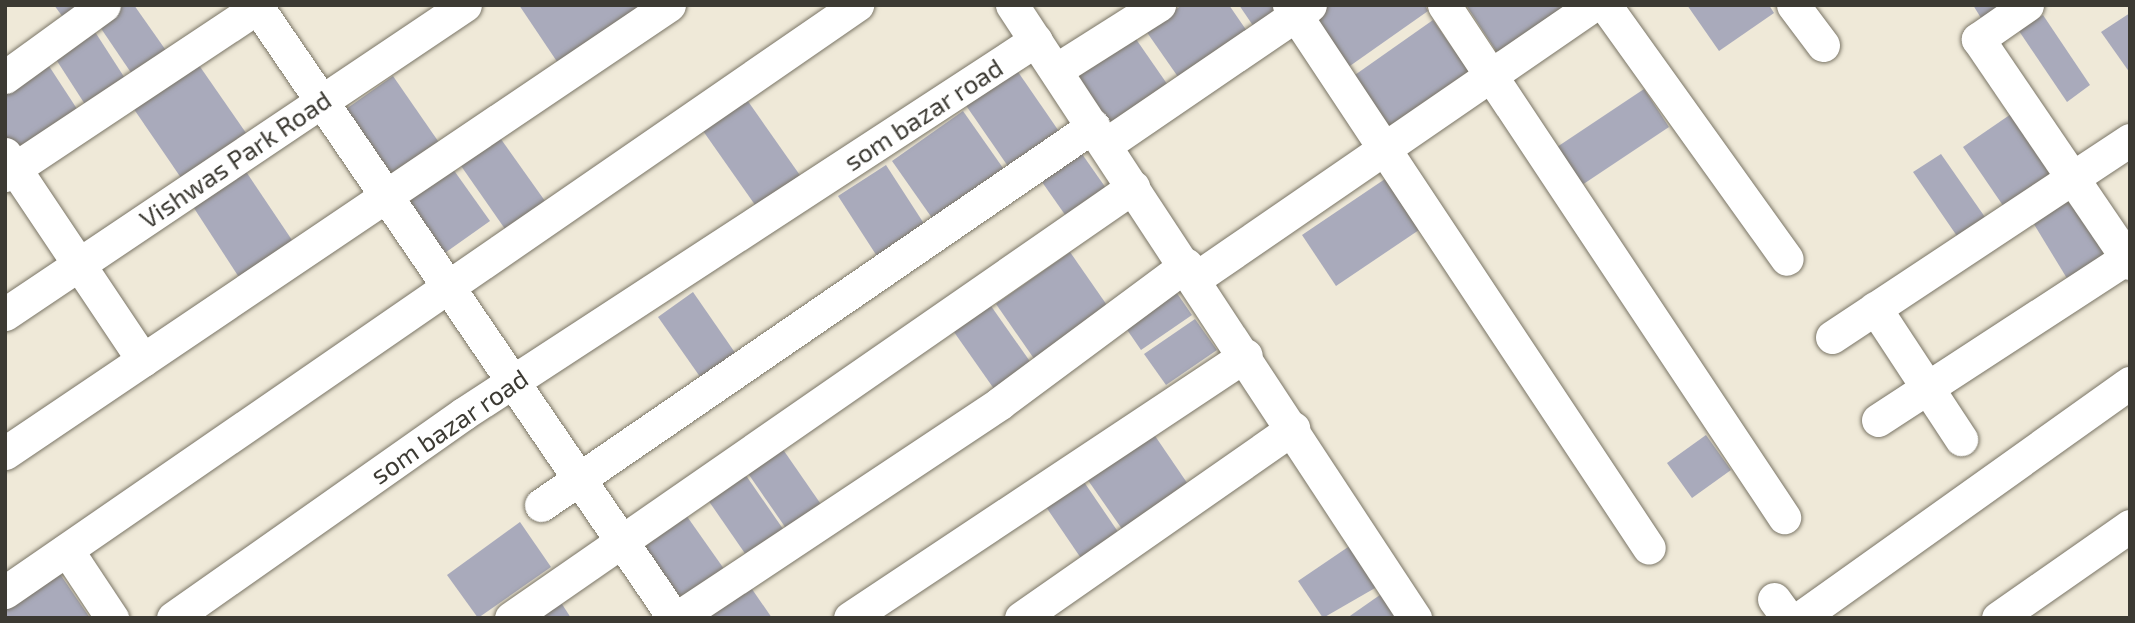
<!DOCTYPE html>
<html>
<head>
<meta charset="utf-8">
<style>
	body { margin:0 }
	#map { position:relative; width:2135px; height:623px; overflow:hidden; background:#efe9d8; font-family:"Exo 2",sans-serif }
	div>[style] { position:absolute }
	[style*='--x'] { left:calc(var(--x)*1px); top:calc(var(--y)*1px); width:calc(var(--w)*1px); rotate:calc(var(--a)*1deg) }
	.building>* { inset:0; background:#a9aabb }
	.roads { filter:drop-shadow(0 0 2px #7a7566) drop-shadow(0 0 2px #7a7566) }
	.minor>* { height:33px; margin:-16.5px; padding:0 16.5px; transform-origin:16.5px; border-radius:16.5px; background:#fff }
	span { translate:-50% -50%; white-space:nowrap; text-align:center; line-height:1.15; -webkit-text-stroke:7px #fff; paint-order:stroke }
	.street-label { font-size:26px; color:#3c3a33 }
	.frame { position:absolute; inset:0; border:7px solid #3c3a33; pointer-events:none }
</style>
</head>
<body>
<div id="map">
	<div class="building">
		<div style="clip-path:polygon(54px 5px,86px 5px,65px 20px)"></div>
		<div style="clip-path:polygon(125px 5px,134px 5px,172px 59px,138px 83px,98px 24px)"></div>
		<div style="clip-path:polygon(519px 5px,651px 5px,566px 75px)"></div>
		<div style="clip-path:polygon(1182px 5px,1229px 5px,1251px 37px,1183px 84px,1146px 31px)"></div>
		<div style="clip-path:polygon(1239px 5px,1285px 5px,1256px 30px)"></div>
		<div style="clip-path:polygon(1322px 5px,1425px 5px,1428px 11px,1347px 68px,1309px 14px)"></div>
		<div style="clip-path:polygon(1466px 5px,1576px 5px,1500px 57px)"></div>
		<div style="clip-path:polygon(1687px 5px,1769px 5px,1774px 13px,1719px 51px)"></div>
		<div style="clip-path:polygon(1973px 5px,2000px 5px,1981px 18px)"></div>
		<div style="clip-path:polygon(2130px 13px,2130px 73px,2101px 32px)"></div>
		<div style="clip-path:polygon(2043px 15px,2090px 85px,2067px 102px,2019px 31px)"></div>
		<div style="clip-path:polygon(1433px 20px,1470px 73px,1389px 130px,1352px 77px)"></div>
		<div style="clip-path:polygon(88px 21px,128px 83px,88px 109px,48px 47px)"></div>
		<div style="clip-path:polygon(1129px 29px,1172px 91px,1112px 133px,1069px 71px)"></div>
		<div style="clip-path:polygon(194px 58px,253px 143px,188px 188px,129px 102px)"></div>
		<div style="clip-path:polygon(47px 63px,81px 115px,14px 159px,5px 145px,5px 89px)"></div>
		<div style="clip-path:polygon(1016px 69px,1065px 140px,1014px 175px,965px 104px)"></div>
		<div style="clip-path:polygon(393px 76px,447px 154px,400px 187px,346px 109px)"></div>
		<div style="clip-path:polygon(1644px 89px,1669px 127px,1579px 187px,1554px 149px)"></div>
		<div style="clip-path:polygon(745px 97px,804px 181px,760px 212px,701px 128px)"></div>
		<div style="clip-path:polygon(963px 111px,1010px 178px,939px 228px,892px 161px)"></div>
		<div style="clip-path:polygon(2014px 112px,2057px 175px,2006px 210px,1963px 147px)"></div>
		<div style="clip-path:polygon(498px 135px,545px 201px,505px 229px,459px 163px)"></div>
		<div style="clip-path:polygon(1075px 144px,1108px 191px,1068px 219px,1035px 172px)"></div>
		<div style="clip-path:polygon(1941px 154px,1987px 220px,1959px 239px,1913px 172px)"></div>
		<div style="clip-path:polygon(448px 162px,490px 221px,442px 255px,400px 195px)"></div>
		<div style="clip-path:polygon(886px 165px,932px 236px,884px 267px,838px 196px)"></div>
		<div style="clip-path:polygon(243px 167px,298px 249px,244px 285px,190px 202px)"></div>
		<div style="clip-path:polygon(1385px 179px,1419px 230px,1336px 286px,1302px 235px)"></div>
		<div style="clip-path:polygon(2071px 196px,2111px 260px,2071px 285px,2032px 221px)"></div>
		<div style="clip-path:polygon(1070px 252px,1111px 311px,1037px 363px,996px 304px)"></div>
		<div style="clip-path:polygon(1172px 286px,1192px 315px,1141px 350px,1121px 321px)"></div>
		<div style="clip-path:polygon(693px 292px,738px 357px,703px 381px,658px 317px)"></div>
		<div style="clip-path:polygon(991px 306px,1036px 370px,999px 396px,954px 332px)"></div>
		<div style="clip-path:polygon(1195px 319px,1217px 350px,1166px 385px,1144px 354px)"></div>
		<div style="clip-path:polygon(1151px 430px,1194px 493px,1129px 539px,1085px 476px)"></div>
		<div style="clip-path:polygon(1706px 435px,1731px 470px,1692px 498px,1667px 463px)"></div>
		<div style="clip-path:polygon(782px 448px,827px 513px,792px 537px,747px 472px)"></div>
		<div style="clip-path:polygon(745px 474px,790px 539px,753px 565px,708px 500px)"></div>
		<div style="clip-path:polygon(1082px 479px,1125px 542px,1087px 567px,1044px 504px)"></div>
		<div style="clip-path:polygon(686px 515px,729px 576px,686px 607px,643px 545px)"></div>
		<div style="clip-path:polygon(520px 522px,551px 567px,478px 618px,447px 575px)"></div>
		<div style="clip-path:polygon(1354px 543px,1382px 584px,1323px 618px,1298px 581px)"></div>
		<div style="clip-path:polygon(58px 571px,90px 618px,7px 618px,5px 607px)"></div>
		<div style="clip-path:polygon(745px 579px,772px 618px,702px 618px)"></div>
		<div style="clip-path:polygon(1387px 590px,1406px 618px,1347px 618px)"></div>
		<div style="clip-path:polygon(560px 601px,571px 618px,536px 618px)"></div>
	</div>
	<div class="roads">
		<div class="minor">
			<div style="--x:256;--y:5;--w:742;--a:55.71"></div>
			<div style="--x:1012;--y:5;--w:734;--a:56.68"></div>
			<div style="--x:1289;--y:5;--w:651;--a:56.46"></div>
			<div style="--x:1444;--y:5;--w:615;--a:56.41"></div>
			<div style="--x:1605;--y:5;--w:312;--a:54.4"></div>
			<div style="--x:1793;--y:5;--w:50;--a:53.1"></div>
			<div style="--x:2027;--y:5;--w:60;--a:145.2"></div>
			<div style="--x:1978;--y:39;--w:271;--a:55.8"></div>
			<div style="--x:1056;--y:70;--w:122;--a:-32.3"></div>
			<div style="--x:5;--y:77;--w:122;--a:-36"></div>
			<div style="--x:1105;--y:145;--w:248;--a:-34.3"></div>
			<div style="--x:5;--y:154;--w:248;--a:56.2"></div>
			<div style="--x:5;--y:175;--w:307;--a:-33.6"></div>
			<div style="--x:1196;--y:278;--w:482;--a:-34.5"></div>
			<div style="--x:1875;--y:308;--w:157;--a:56.7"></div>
			<div style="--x:5;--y:314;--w:554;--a:-33.89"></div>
			<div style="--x:1832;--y:337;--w:357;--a:-33.5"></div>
			<div style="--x:1878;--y:420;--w:301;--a:-33.1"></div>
			<div style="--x:5;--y:453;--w:801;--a:-34.01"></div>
			<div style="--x:541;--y:505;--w:670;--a:-34.47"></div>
			<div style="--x:67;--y:550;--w:82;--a:56.5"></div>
			<div style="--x:5;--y:592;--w:1035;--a:-34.57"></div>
			<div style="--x:1774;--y:599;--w:24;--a:54"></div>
			<div style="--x:173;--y:618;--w:355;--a:-35.1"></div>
			<div style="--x:463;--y:414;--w:684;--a:-33.13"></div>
			<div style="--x:511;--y:618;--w:757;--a:-34.72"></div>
			<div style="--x:677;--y:618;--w:388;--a:-33.6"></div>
			<div style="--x:1000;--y:403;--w:232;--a:-36.6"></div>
			<div style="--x:850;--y:618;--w:475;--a:-33.6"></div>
			<div style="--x:1021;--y:618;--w:332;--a:-34.9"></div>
			<div style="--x:1800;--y:618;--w:405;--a:-35.5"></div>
			<div style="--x:1998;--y:618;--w:161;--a:-34.9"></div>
		</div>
	</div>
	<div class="street-label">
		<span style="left:923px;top:114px;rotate:-33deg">som bazar road</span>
		<span style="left:235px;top:159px;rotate:-34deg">Vishwas Park Road</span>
		<span style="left:449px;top:426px;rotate:-34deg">som bazar road</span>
	</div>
	<div class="frame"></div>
</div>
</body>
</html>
